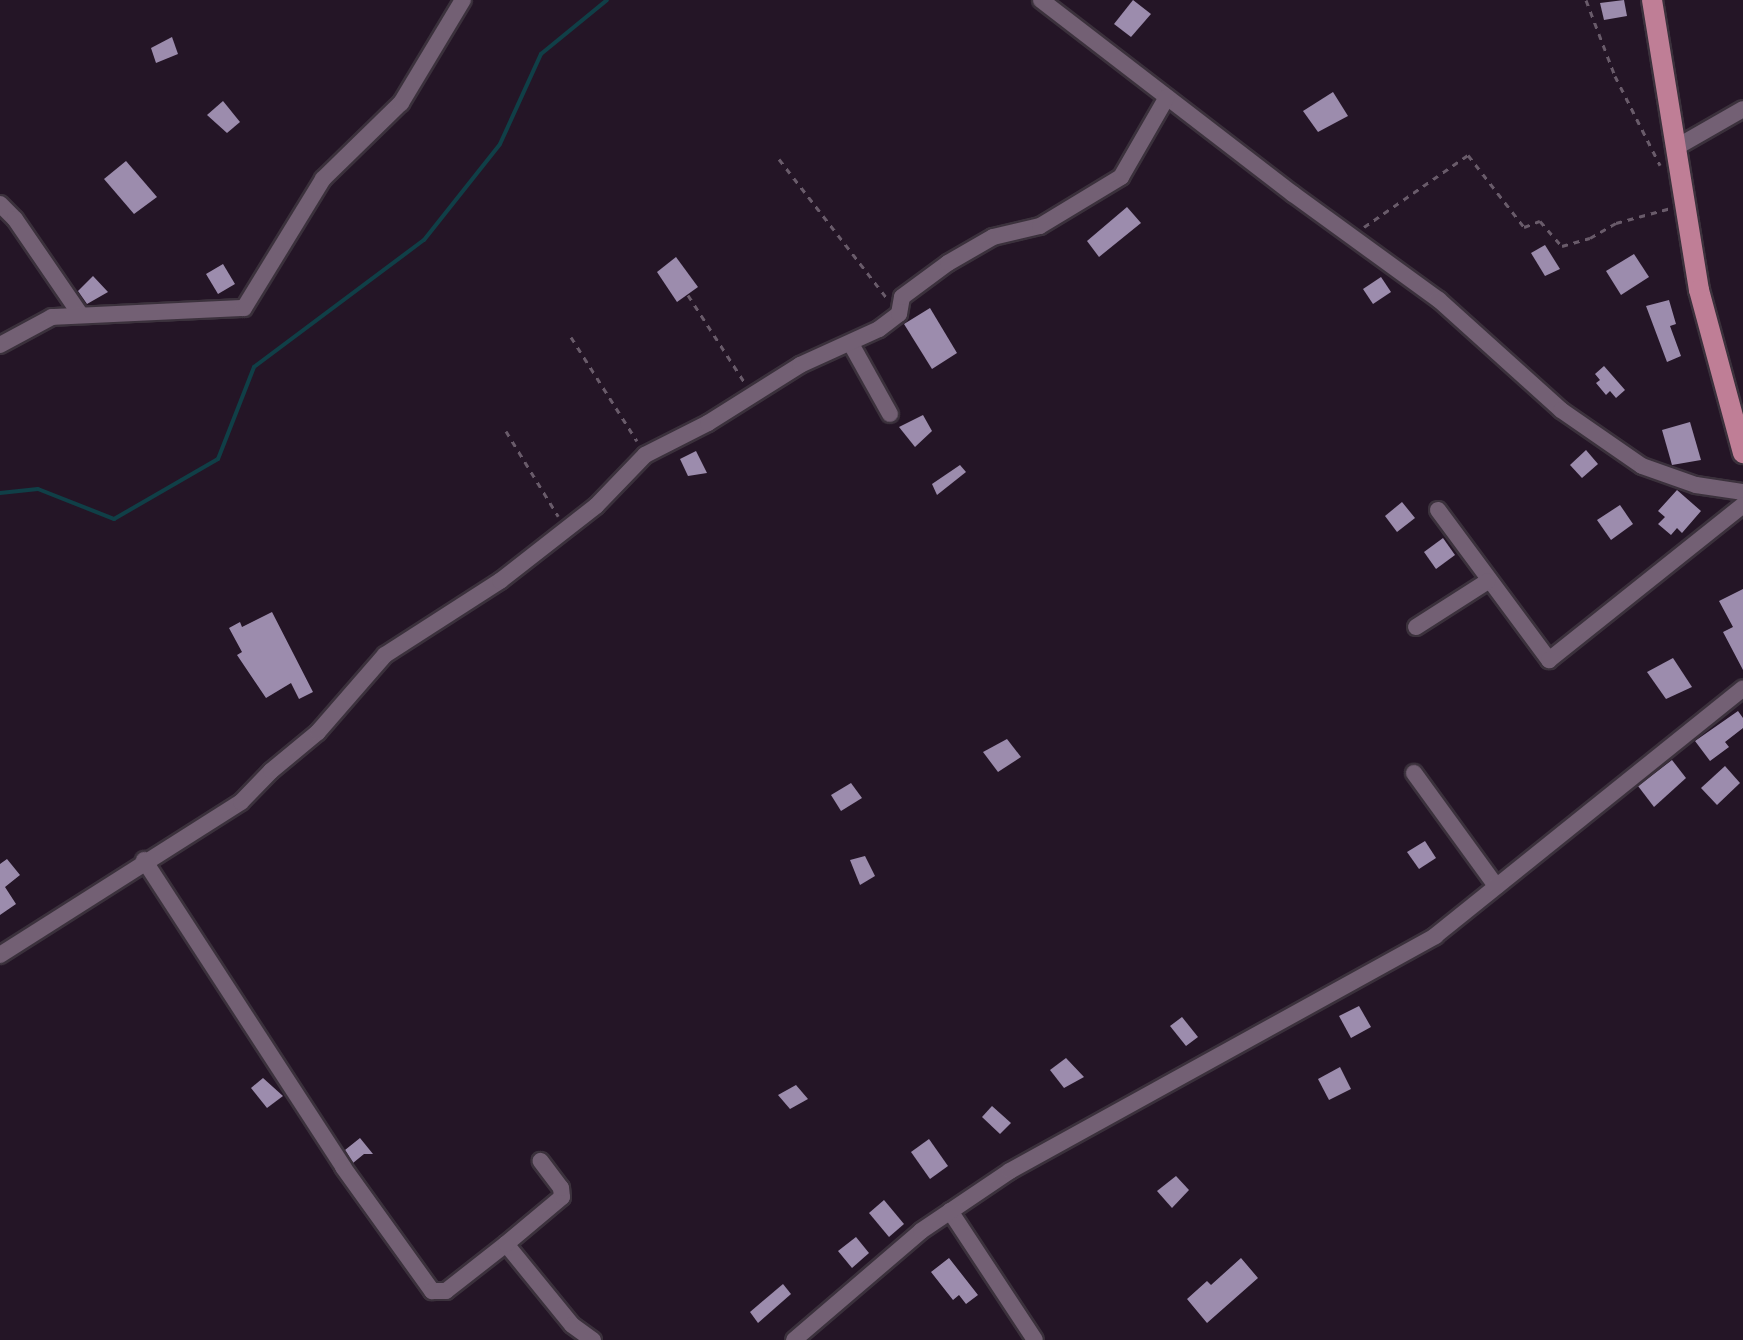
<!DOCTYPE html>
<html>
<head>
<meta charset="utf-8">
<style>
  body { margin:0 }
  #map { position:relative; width:1743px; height:1340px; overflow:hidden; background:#241526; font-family:"IBM Plex Sans",sans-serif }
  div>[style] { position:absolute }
  .stream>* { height:4px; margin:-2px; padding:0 2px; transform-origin:2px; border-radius:2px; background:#103f47 }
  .building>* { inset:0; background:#9c8cad }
  .path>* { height:3px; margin-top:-1.5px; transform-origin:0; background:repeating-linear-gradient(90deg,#695b6a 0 6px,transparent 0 12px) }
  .roads { filter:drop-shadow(2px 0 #3b313c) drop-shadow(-2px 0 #3b313c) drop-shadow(0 2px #3b313c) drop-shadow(0 -2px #3b313c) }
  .street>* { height:16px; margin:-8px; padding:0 8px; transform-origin:8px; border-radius:8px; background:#736074 }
  .primary>* { height:20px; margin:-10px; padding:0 10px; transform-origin:10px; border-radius:10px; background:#bf7e96 }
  span { translate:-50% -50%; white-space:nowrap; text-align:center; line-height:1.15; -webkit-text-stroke:8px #241526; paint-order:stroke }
</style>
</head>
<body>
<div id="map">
  <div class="stream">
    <div style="left:0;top:493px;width:38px;rotate:-6deg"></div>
    <div style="left:38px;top:489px;width:82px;rotate:21.5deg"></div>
    <div style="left:114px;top:519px;width:120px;rotate:-30deg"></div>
    <div style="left:218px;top:459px;width:99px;rotate:-68.6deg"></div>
    <div style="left:254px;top:367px;width:212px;rotate:-36.8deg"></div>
    <div style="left:424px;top:240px;width:122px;rotate:-51.6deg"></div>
    <div style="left:500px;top:144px;width:99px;rotate:-65.5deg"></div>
    <div style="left:541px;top:54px;width:85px;rotate:-39.3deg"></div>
  </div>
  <div class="building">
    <div style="clip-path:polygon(1133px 0,1151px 14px,1131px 37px,1114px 24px)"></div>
    <div style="clip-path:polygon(1624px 0,1627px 16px,1604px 20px,1600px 3px)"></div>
    <div style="clip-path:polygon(172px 37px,178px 54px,156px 63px,151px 48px)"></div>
    <div style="clip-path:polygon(1333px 92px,1348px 116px,1318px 132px,1303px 111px)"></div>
    <div style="clip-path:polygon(223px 101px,240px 122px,227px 133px,207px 115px)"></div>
    <div style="clip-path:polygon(126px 161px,157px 197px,134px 214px,104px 179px)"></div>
    <div style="clip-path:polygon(1127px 207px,1141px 223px,1099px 257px,1087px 241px)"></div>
    <div style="clip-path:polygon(1545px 245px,1560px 269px,1545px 276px,1531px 253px)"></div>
    <div style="clip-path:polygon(1634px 254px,1649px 277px,1621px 295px,1606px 271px)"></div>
    <div style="clip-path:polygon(676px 257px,698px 287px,677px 302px,657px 272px)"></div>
    <div style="clip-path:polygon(223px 264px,235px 284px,218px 294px,206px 274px)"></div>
    <div style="clip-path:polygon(93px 276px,108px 292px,87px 304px,78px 291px)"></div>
    <div style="clip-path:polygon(1381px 277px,1391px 292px,1373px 304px,1363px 289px)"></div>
    <div style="clip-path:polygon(1669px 300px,1676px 324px,1670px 326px,1681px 356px,1667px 362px,1646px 306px)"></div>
    <div style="clip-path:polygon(930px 308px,957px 353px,932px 369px,904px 324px)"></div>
    <div style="clip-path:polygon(1604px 366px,1625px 390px,1616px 398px,1610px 391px,1606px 395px,1596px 383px,1600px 380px,1595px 374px)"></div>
    <div style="clip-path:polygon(923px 415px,932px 431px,915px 447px,899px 427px)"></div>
    <div style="clip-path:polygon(1690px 422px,1701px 460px,1672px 465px,1662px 430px)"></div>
    <div style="clip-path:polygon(1586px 450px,1598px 464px,1582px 478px,1570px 465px)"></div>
    <div style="clip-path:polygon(696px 451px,707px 473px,688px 476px,680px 459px)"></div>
    <div style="clip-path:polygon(960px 465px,966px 472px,937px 495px,932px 484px)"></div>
    <div style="clip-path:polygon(1677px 490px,1701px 511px,1682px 533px,1677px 528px,1671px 535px,1658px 524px,1665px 517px,1658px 511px)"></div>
    <div style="clip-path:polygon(1402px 502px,1415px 518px,1397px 532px,1385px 516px)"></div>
    <div style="clip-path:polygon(1620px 505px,1633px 524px,1611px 540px,1597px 520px)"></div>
    <div style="clip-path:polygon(1443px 538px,1455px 555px,1436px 569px,1424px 552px)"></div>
    <div style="clip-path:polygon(1743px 589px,1743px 670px,1723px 632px,1733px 627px,1719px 601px)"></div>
    <div style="clip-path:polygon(272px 612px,313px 692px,299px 699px,291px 683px,266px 698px,237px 655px,242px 652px,229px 628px,240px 622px,242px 627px)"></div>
    <div style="clip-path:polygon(1673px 658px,1692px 687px,1666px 699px,1647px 672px)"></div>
    <div style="clip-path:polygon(1738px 711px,1743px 718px,1743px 728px,1725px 742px,1729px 747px,1710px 761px,1695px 741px)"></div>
    <div style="clip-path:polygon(1007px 739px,1021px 757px,998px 772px,983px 752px)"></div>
    <div style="clip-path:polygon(1672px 760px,1686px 778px,1654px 807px,1638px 786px)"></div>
    <div style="clip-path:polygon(1725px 766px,1740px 783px,1717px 805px,1701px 788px)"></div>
    <div style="clip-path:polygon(851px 783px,862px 798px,841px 811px,831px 795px)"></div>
    <div style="clip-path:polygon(1425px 841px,1436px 858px,1419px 869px,1407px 852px)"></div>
    <div style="clip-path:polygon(865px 856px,875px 876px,860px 885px,850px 860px)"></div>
    <div style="clip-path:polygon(7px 859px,20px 875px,5px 887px,16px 904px,0 915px,0 864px)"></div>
    <div style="clip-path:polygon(1359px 1006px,1371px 1027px,1351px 1038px,1339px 1016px)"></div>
    <div style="clip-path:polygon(1182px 1017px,1198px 1037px,1186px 1046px,1170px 1026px)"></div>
    <div style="clip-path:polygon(1066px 1058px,1084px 1077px,1064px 1088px,1050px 1070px)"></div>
    <div style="clip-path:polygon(1340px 1067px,1351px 1089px,1329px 1100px,1318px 1079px)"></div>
    <div style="clip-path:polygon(263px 1078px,283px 1096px,267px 1108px,251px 1088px)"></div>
    <div style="clip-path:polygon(796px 1085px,808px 1099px,790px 1109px,778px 1095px)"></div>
    <div style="clip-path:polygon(992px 1106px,1011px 1123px,1000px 1134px,982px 1117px)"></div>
    <div style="clip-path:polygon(360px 1138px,373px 1154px,364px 1154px,353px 1163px,345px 1150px)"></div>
    <div style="clip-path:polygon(929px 1139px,948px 1166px,930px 1179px,911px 1152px)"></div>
    <div style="clip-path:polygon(1176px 1176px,1189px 1190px,1172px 1208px,1157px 1191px)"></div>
    <div style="clip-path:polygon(884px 1200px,904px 1224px,889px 1237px,869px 1213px)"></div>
    <div style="clip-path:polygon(856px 1237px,869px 1253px,852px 1268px,838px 1251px)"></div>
    <div style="clip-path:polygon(949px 1258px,978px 1295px,966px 1304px,959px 1295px,953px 1300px,931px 1272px)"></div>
    <div style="clip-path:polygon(1241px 1258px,1258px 1278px,1207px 1323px,1187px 1299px,1207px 1281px,1211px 1285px)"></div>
    <div style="clip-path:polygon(783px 1284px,791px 1294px,758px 1323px,750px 1312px)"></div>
  </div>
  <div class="path">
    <div style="left:1586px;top:0;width:81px;rotate:69.1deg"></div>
    <div style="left:1615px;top:76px;width:100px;rotate:63.2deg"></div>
    <div style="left:779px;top:159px;width:176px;rotate:52.2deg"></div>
    <div style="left:1364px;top:227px;width:126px;rotate:-34.7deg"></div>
    <div style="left:1468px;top:155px;width:91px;rotate:52.1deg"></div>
    <div style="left:1524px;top:227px;width:17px;rotate:-21deg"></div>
    <div style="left:1540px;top:221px;width:33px;rotate:49deg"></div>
    <div style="left:1562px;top:246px;width:29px;rotate:-16deg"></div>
    <div style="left:1590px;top:238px;width:30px;rotate:-30deg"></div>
    <div style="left:1616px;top:223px;width:57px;rotate:-15.3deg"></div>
    <div style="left:688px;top:295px;width:105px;rotate:57.1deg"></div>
    <div style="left:571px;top:337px;width:123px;rotate:57.6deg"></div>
    <div style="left:506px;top:431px;width:100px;rotate:58.5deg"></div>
  </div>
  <div class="roads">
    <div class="street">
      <div style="left:1041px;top:0;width:318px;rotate:37.6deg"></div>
      <div style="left:1293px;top:194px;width:180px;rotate:36deg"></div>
      <div style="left:1439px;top:300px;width:164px;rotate:42deg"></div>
      <div style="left:1561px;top:410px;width:98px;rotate:34.7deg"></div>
      <div style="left:1642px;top:466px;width:57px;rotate:19.4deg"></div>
      <div style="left:1696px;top:485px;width:48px;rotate:8.5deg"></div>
      <div style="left:1675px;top:148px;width:78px;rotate:-29.8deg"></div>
      <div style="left:0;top:204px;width:21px;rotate:45deg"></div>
      <div style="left:15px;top:219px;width:115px;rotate:55.6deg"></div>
      <div style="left:851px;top:344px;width:80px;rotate:60.9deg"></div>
      <div style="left:0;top:345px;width:59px;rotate:-28.3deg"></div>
      <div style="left:52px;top:317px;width:192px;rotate:-2.7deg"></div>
      <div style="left:244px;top:308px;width:151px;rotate:-58.5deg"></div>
      <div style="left:323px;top:179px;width:109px;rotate:-44.3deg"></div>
      <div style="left:401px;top:103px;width:120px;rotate:-59deg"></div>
      <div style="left:1438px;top:510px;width:187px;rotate:53.5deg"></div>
      <div style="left:1549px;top:660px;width:248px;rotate:-38.6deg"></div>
      <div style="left:1416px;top:627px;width:85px;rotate:-32.6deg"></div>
      <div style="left:1414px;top:773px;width:140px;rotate:54deg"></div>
      <div style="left:144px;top:860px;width:366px;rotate:57deg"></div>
      <div style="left:343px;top:1167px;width:153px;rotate:54.3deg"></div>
      <div style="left:432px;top:1291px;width:14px"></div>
      <div style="left:446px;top:1291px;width:76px;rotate:-38.1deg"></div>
      <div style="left:506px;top:1244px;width:104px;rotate:50.8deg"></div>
      <div style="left:572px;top:1325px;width:26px;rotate:36deg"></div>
      <div style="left:0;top:955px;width:285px;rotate:-32.4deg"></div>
      <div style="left:241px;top:802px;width:43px;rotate:-45.9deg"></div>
      <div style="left:271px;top:771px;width:61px;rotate:-39.7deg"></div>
      <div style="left:318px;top:732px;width:102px;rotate:-49deg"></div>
      <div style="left:385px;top:655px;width:137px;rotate:-32.8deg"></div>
      <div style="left:500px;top:581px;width:122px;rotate:-38deg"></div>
      <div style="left:596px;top:506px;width:71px;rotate:-46.1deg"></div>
      <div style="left:645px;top:455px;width:71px;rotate:-26.9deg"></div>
      <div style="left:708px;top:423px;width:109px;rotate:-32.2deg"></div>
      <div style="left:800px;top:365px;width:87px;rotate:-24.5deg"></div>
      <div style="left:879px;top:329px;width:25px;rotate:-37deg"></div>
      <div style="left:899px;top:314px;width:17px;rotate:-80deg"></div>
      <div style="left:902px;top:297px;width:57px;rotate:-36.5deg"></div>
      <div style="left:948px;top:263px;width:52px;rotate:-30deg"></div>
      <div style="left:993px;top:237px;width:48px;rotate:-13.2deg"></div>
      <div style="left:1040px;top:226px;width:95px;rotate:-31.2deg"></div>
      <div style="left:1121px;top:177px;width:92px;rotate:-60.1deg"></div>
      <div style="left:950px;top:1211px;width:154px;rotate:56.6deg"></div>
      <div style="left:506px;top:1244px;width:73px;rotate:-40deg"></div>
      <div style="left:562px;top:1197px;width:9px;rotate:-96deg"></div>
      <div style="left:561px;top:1188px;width:34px;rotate:-127deg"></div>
      <div style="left:794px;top:1340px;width:167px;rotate:-40.6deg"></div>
      <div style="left:921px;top:1231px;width:107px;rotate:-34deg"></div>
      <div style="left:1010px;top:1171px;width:486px;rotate:-28.9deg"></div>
      <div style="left:1435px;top:936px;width:395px;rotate:-38.8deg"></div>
    </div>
    <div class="primary">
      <div style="left:1652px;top:0;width:294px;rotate:80.8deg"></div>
      <div style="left:1699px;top:290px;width:169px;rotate:74.9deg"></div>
    </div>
  </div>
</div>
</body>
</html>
